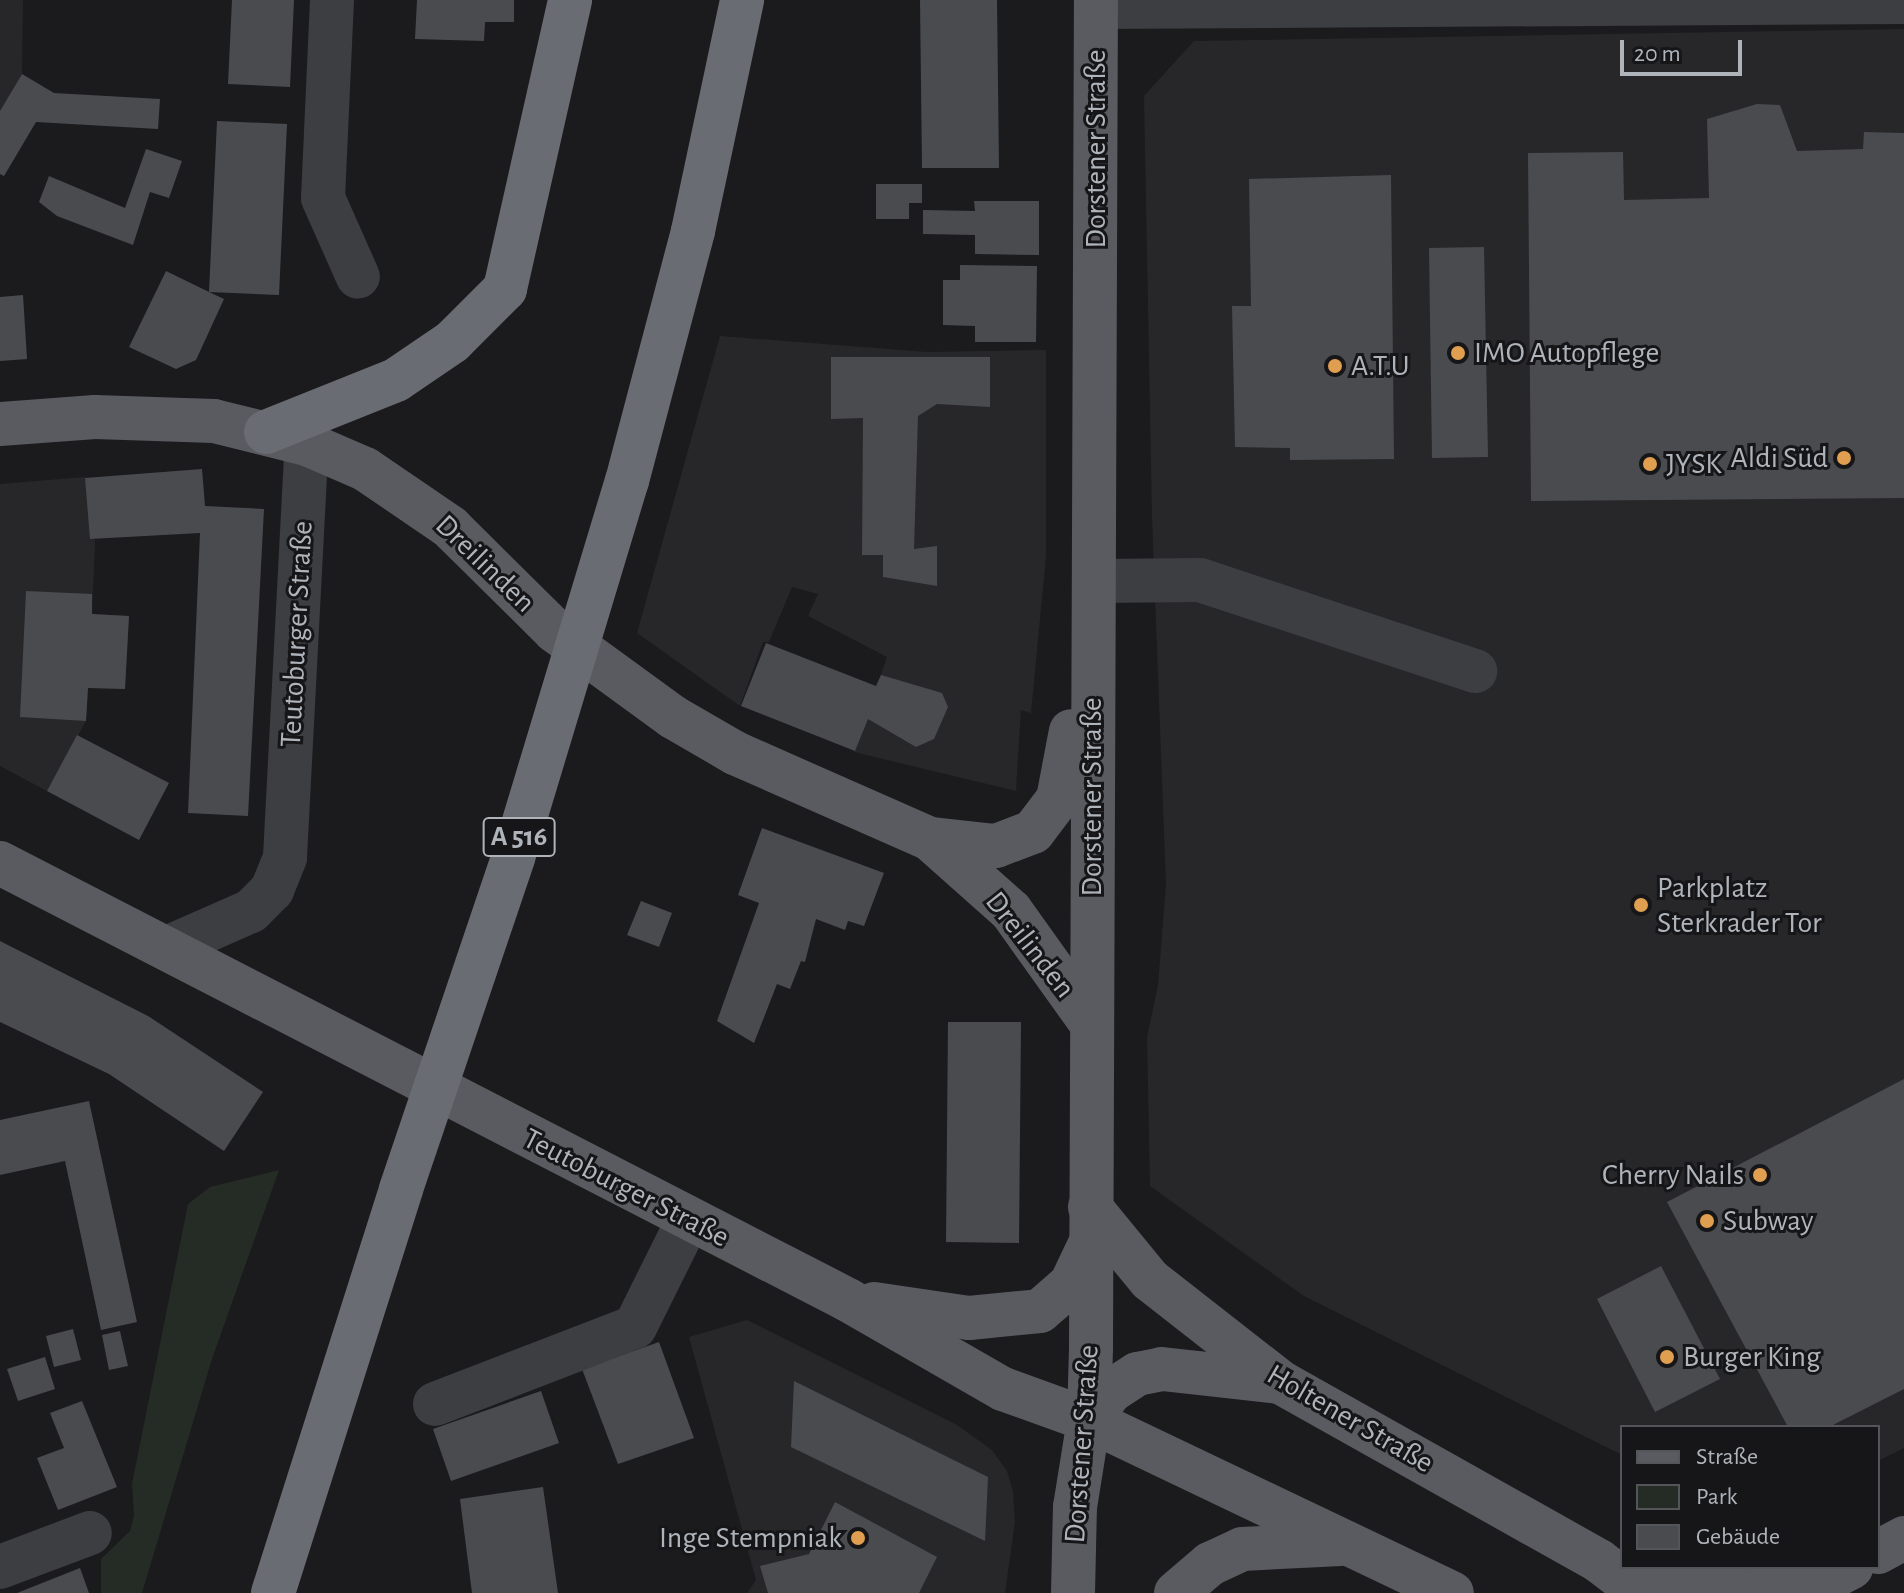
<!DOCTYPE html>
<html>
<head>
<meta charset="utf-8">
<style>
  body { margin:0 }
  #map { position:relative; width:1904px; height:1593px; overflow:hidden; background:#1b1b1d; font-family:"Alegreya Sans",sans-serif }
  div>[style] { position:absolute }
  .built>* { inset:0; background:#27272a }
  .green>* { inset:0; background:#252c25 }
  .building>* { inset:0; background:#4a4b4f }
  .minor>* { height:44px; margin:-22px; padding:0 22px; transform-origin:22px; border-radius:22px; background:#3c3e41 }
  .major>* { height:44px; margin:-22px; padding:0 22px; transform-origin:22px; border-radius:22px; background:#595b60 }
  .highway>* { height:44px; margin:-22px; padding:0 22px; transform-origin:22px; border-radius:22px; background:#696c72 }
  .highway-bridge>* { height:44px; margin:-22px; padding:0 22px; transform-origin:22px; border-radius:22px; background:#696c72 }
  .dots>* { width:22px; height:22px; translate:-50% -50%; box-sizing:border-box; border:4px solid #161618; border-radius:50% }
  span { translate:-50% -50%; white-space:nowrap; text-align:center; line-height:1.15; -webkit-text-stroke:6px #161618; paint-order:stroke }
  .shield-label span { padding:2px 6px; background:#161618; border:2px solid; border-radius:6px; -webkit-text-stroke-width:0 }
  .shield-label { font-size:28px; color:#afb4bb; font-weight:700 }
  .street-label { font-size:30px; color:#afb4bb }
  .poi-label { font-size:30px; color:#afb4bb }
  .left { translate:0 -50%; text-align:left }
  .right { translate:-100% -50%; text-align:right }
  .legend { position:absolute; left:1620px; top:1425px; width:260px; height:144px; box-sizing:border-box; background:#161618; border:2px solid #535559; margin:0; padding:10px 14px; list-style:none; font-size:24px; color:#afb4bb }
  .legend li { display:flex; align-items:center; gap:16px; height:40px }
  .legend b { width:40px; border:2px solid #535559 }
  .scale { position:absolute; left:1620px; top:40px; width:122px; height:36px; box-sizing:border-box; border:4px solid #afb4bb; border-top:0; padding-left:10px; font-size:24px; line-height:28px; white-space:nowrap; color:#afb4bb; -webkit-text-stroke:6px #161618; paint-order:stroke }
</style>
</head>
<body>
<div id="map">
  <div class="built">
    <div style="clip-path:polygon(0 0,23px 0,22px 74px,0 111px)"></div>
    <div style="clip-path:polygon(1904px 29px,1904px 1448px,1878px 1461px,1878px 1427px,1622px 1427px,1622px 1455px,1304px 1296px,1150px 1186px,1147px 1037px,1158px 985px,1166px 885px,1152px 517px,1144px 96px,1194px 41px)"></div>
    <div style="clip-path:polygon(720px 336px,927px 352px,1046px 350px,1046px 556px,1031px 713px,1021px 710px,1016px 791px,854px 752px,887px 657px,808px 616px,818px 594px,792px 587px,769px 642px,763px 642px,740px 706px,637px 633px)"></div>
    <div style="clip-path:polygon(85px 477px,95px 543px,92px 614px,129px 616px,125px 689px,88px 688px,86px 721px,47px 791px,0 766px,0 484px)"></div>
    <div style="clip-path:polygon(747px 1320px,957px 1425px,992px 1450px,1007px 1471px,1013px 1492px,1015px 1522px,1005px 1593px,747px 1593px,756px 1580px,689px 1337px)"></div>
  </div>
  <div class="green">
    <div style="clip-path:polygon(279px 1170px,211px 1362px,142px 1593px,101px 1593px,101px 1559px,130px 1531px,134px 1516px,132px 1484px,188px 1204px,210px 1187px)"></div>
  </div>
  <div class="building">
    <div style="clip-path:polygon(232px 0,294px 0,290px 87px,228px 84px)"></div>
    <div style="clip-path:polygon(417px 0,514px 0,514px 22px,485px 22px,484px 41px,415px 39px)"></div>
    <div style="clip-path:polygon(920px 0,997px 0,999px 168px,922px 168px)"></div>
    <div style="clip-path:polygon(22px 74px,54px 93px,160px 99px,158px 129px,36px 122px,4px 176px,0 174px,0 111px)"></div>
    <div style="clip-path:polygon(1757px 104px,1780px 105px,1797px 151px,1863px 149px,1864px 132px,1904px 133px,1904px 498px,1531px 501px,1528px 153px,1623px 152px,1624px 200px,1709px 198px,1707px 119px)"></div>
    <div style="clip-path:polygon(217px 121px,287px 124px,279px 295px,209px 292px,224px 299px,196px 360px,176px 369px,129px 347px,166px 271px,209px 292px)"></div>
    <div style="clip-path:polygon(146px 149px,182px 161px,169px 198px,150px 192px,133px 245px,57px 216px,39px 202px,49px 176px,125px 208px)"></div>
    <div style="clip-path:polygon(1391px 175px,1394px 459px,1290px 460px,1290px 448px,1235px 447px,1232px 306px,1251px 306px,1249px 179px)"></div>
    <div style="clip-path:polygon(876px 184px,922px 184px,922px 203px,909px 203px,909px 219px,876px 219px)"></div>
    <div style="clip-path:polygon(974px 201px,1039px 201px,1039px 255px,975px 254px,975px 235px,923px 234px,923px 210px,975px 211px)"></div>
    <div style="clip-path:polygon(1484px 247px,1488px 457px,1432px 458px,1429px 248px)"></div>
    <div style="clip-path:polygon(960px 265px,1037px 266px,1036px 342px,975px 342px,975px 326px,943px 325px,943px 280px,960px 280px)"></div>
    <div style="clip-path:polygon(23px 295px,27px 359px,0 361px,0 297px)"></div>
    <div style="clip-path:polygon(831px 357px,990px 357px,990px 407px,937px 404px,918px 416px,914px 549px,937px 546px,937px 586px,883px 577px,883px 555px,862px 555px,863px 418px,831px 419px)"></div>
    <div style="clip-path:polygon(202px 469px,205px 506px,264px 509px,248px 816px,188px 813px,200px 533px,90px 539px,85px 478px)"></div>
    <div style="clip-path:polygon(26px 591px,92px 594px,92px 614px,129px 616px,125px 689px,88px 688px,86px 721px,20px 717px)"></div>
    <div style="clip-path:polygon(766px 643px,876px 686px,881px 675px,942px 693px,948px 707px,934px 739px,916px 747px,868px 719px,855px 751px,741px 706px)"></div>
    <div style="clip-path:polygon(77px 735px,169px 783px,139px 840px,47px 791px)"></div>
    <div style="clip-path:polygon(762px 828px,884px 873px,864px 926px,848px 921px,845px 930px,816px 919px,805px 962px,801px 961px,790px 989px,777px 984px,754px 1043px,717px 1021px,759px 903px,738px 895px)"></div>
    <div style="clip-path:polygon(641px 901px,672px 913px,659px 947px,627px 935px)"></div>
    <div style="clip-path:polygon(0 941px,148px 1016px,263px 1092px,224px 1151px,109px 1074px,0 1022px)"></div>
    <div style="clip-path:polygon(948px 1022px,1021px 1022px,1019px 1243px,946px 1242px)"></div>
    <div style="clip-path:polygon(1904px 1079px,1904px 1389px,1829px 1427px,1788px 1427px,1667px 1202px)"></div>
    <div style="clip-path:polygon(89px 1101px,137px 1322px,101px 1330px,65px 1161px,0 1175px,0 1120px)"></div>
    <div style="clip-path:polygon(1661px 1266px,1720px 1379px,1655px 1412px,1597px 1299px)"></div>
    <div style="clip-path:polygon(73px 1329px,81px 1360px,54px 1367px,46px 1336px)"></div>
    <div style="clip-path:polygon(120px 1331px,128px 1366px,109px 1370px,102px 1335px)"></div>
    <div style="clip-path:polygon(659px 1342px,694px 1438px,618px 1464px,582px 1369px)"></div>
    <div style="clip-path:polygon(45px 1357px,55px 1389px,18px 1401px,7px 1369px)"></div>
    <div style="clip-path:polygon(794px 1381px,988px 1477px,985px 1541px,791px 1447px)"></div>
    <div style="clip-path:polygon(541px 1391px,559px 1443px,451px 1481px,433px 1429px)"></div>
    <div style="clip-path:polygon(82px 1401px,117px 1487px,58px 1510px,37px 1458px,64px 1448px,50px 1413px)"></div>
    <div style="clip-path:polygon(543px 1487px,558px 1593px,472px 1593px,460px 1499px)"></div>
    <div style="clip-path:polygon(835px 1502px,937px 1557px,919px 1593px,768px 1593px,760px 1566px,809px 1554px)"></div>
    <div style="clip-path:polygon(80px 1568px,89px 1593px,17px 1593px)"></div>
  </div>
  <div class="minor">
    <div style="left:332px;top:0;width:198px;rotate:92.6deg"></div>
    <div style="left:323px;top:198px;width:86px;rotate:66.1deg"></div>
    <div style="left:1096px;top:7px;width:808px;rotate:-0.35deg"></div>
    <div style="left:1095px;top:581px;width:105px;rotate:-0.5deg"></div>
    <div style="left:1200px;top:580px;width:290px;rotate:18.3deg"></div>
    <div style="left:167px;top:948px;width:92px;rotate:-23.8deg"></div>
    <div style="left:251px;top:911px;width:30px;rotate:-45deg"></div>
    <div style="left:272px;top:890px;width:35px;rotate:-68deg"></div>
    <div style="left:285px;top:857px;width:414px;rotate:-87deg"></div>
    <div style="left:435px;top:1404px;width:214px;rotate:-21.1deg"></div>
    <div style="left:635px;top:1327px;width:119px;rotate:-63.6deg"></div>
    <div style="left:0;top:1567px;width:96px;rotate:-20.7deg"></div>
  </div>
  <div class="major">
    <div style="left:0;top:424px;width:95px;rotate:-4.2deg"></div>
    <div style="left:95px;top:417px;width:119px;rotate:1.9deg"></div>
    <div style="left:214px;top:421px;width:96px;rotate:13.9deg"></div>
    <div style="left:307px;top:444px;width:63px;rotate:23.3deg"></div>
    <div style="left:365px;top:469px;width:103px;rotate:34.3deg"></div>
    <div style="left:450px;top:527px;width:148px;rotate:44.7deg"></div>
    <div style="left:555px;top:631px;width:146px;rotate:36.1deg"></div>
    <div style="left:673px;top:717px;width:72px;rotate:30.1deg"></div>
    <div style="left:735px;top:753px;width:213px;rotate:23.8deg"></div>
    <div style="left:930px;top:839px;width:108px;rotate:41.6deg"></div>
    <div style="left:1011px;top:911px;width:138px;rotate:54.5deg"></div>
    <div style="left:930px;top:839px;width:66px;rotate:6.1deg"></div>
    <div style="left:996px;top:846px;width:40px;rotate:-21deg"></div>
    <div style="left:1033px;top:832px;width:41px;rotate:-52.9deg"></div>
    <div style="left:1058px;top:799px;width:69px;rotate:-79.2deg"></div>
    <div style="left:0;top:863px;width:954px;rotate:27.26deg"></div>
    <div style="left:848px;top:1300px;width:179px;rotate:29.9deg"></div>
    <div style="left:1003px;top:1389px;width:91px;rotate:19.8deg"></div>
    <div style="left:1089px;top:1420px;width:402px;rotate:25.5deg"></div>
    <div style="left:1090px;top:1207px;width:94px;rotate:50.6deg"></div>
    <div style="left:1150px;top:1280px;width:167px;rotate:38deg"></div>
    <div style="left:1282px;top:1383px;width:364px;rotate:29.3deg"></div>
    <div style="left:1599px;top:1561px;width:53px;rotate:37.3deg"></div>
    <div style="left:874px;top:1304px;width:96px;rotate:8.4deg"></div>
    <div style="left:969px;top:1318px;width:71px;rotate:-5.6deg"></div>
    <div style="left:1040px;top:1311px;width:41px;rotate:-41.1deg"></div>
    <div style="left:1071px;top:1284px;width:42px;rotate:-64.7deg"></div>
    <div style="left:1089px;top:1420px;width:36px;rotate:-53deg"></div>
    <div style="left:1111px;top:1391px;width:31px;rotate:-33deg"></div>
    <div style="left:1137px;top:1374px;width:25px;rotate:-11deg"></div>
    <div style="left:1162px;top:1369px;width:119px;rotate:6.3deg"></div>
    <div style="left:1878px;top:1552px;width:30px;rotate:-28deg"></div>
    <div style="left:1636px;top:1567px;width:124px;rotate:11.1deg"></div>
    <div style="left:1758px;top:1591px;width:58px;rotate:-4.9deg"></div>
    <div style="left:1816px;top:1586px;width:40px;rotate:-28deg"></div>
    <div style="left:1073px;top:1593px;width:86px;rotate:-88.7deg"></div>
    <div style="left:1075px;top:1507px;width:88px;rotate:-80.9deg"></div>
    <div style="left:1089px;top:1420px;width:72px;rotate:-88.4deg"></div>
    <div style="left:1091px;top:1348px;width:1348px;rotate:-89.79deg"></div>
    <div style="left:1176px;top:1593px;width:45px;rotate:-40.5deg"></div>
    <div style="left:1210px;top:1564px;width:35px;rotate:-25deg"></div>
    <div style="left:1242px;top:1549px;width:99px;rotate:-2.9deg"></div>
  </div>
  <div class="highway">
    <div style="left:266px;top:432px;width:140px;rotate:-21.8deg"></div>
    <div style="left:396px;top:380px;width:68px;rotate:-34.2deg"></div>
    <div style="left:452px;top:342px;width:75px;rotate:-45deg"></div>
    <div style="left:505px;top:289px;width:296px;rotate:-77.3deg"></div>
    <div style="left:627px;top:481px;width:259px;rotate:-75.2deg"></div>
    <div style="left:693px;top:231px;width:236px;rotate:-78deg"></div>
    <div style="left:273px;top:1593px;width:424px;rotate:-72.4deg"></div>
  </div>
  <div class="highway-bridge">
    <div style="left:401px;top:1189px;width:349px;rotate:-71.3deg"></div>
    <div style="left:513px;top:858px;width:394px;rotate:-73.2deg"></div>
  </div>
  <div class="dots">
    <div style="left:1458px;top:353px;background:#e09f50"></div>
    <div style="left:1335px;top:366px;background:#e09f50"></div>
    <div style="left:1844px;top:458px;background:#e09f50"></div>
    <div style="left:1650px;top:464px;background:#e09f50"></div>
    <div style="left:1641px;top:905px;background:#e09f50"></div>
    <div style="left:1760px;top:1175px;background:#e09f50"></div>
    <div style="left:1707px;top:1221px;background:#e09f50"></div>
    <div style="left:1667px;top:1357px;background:#e09f50"></div>
    <div style="left:858px;top:1538px;background:#e09f50"></div>
  </div>
  <div class="shield-label">
    <span style="left:519px;top:837px">A 516</span>
  </div>
  <div class="street-label">
    <span style="left:1096px;top:149px;rotate:-90deg">Dorstener Straße</span>
    <span style="left:485px;top:564px;rotate:44deg">Dreilinden</span>
    <span style="left:297px;top:634px;rotate:-87deg">Teutoburger Straße</span>
    <span style="left:1092px;top:797px;rotate:-90deg">Dorstener Straße</span>
    <span style="left:1030px;top:945px;rotate:52deg">Dreilinden</span>
    <span style="left:626px;top:1188px;rotate:27deg">Teutoburger Straße</span>
    <span style="left:1350px;top:1419px;rotate:30deg">Holtener Straße</span>
    <span style="left:1082px;top:1444px;rotate:-86deg">Dorstener Straße</span>
  </div>
  <div class="poi-label">
    <span class="left" style="left:1474px;top:353px">IMO Autopflege</span>
    <span class="left" style="left:1351px;top:366px">A.T.U</span>
    <span class="right" style="left:1828px;top:458px">Aldi Süd</span>
    <span class="left" style="left:1666px;top:464px">JYSK</span>
    <span class="left" style="left:1657px;top:905px">Parkplatz<br>Sterkrader Tor</span>
    <span class="right" style="left:1744px;top:1175px">Cherry Nails</span>
    <span class="left" style="left:1723px;top:1221px">Subway</span>
    <span class="left" style="left:1683px;top:1357px">Burger King</span>
    <span class="right" style="left:842px;top:1538px">Inge Stempniak</span>
  </div>
  <ul class="legend">
  <li><b style="height:10px;background:#595b60"></b>Straße</li>
  <li><b style="height:22px;background:#252c25"></b>Park</li>
  <li><b style="height:22px;background:#4a4b4f"></b>Gebäude</li>
  </ul>
  <div class="scale">20 m</div>
</div>
</body>
</html>
